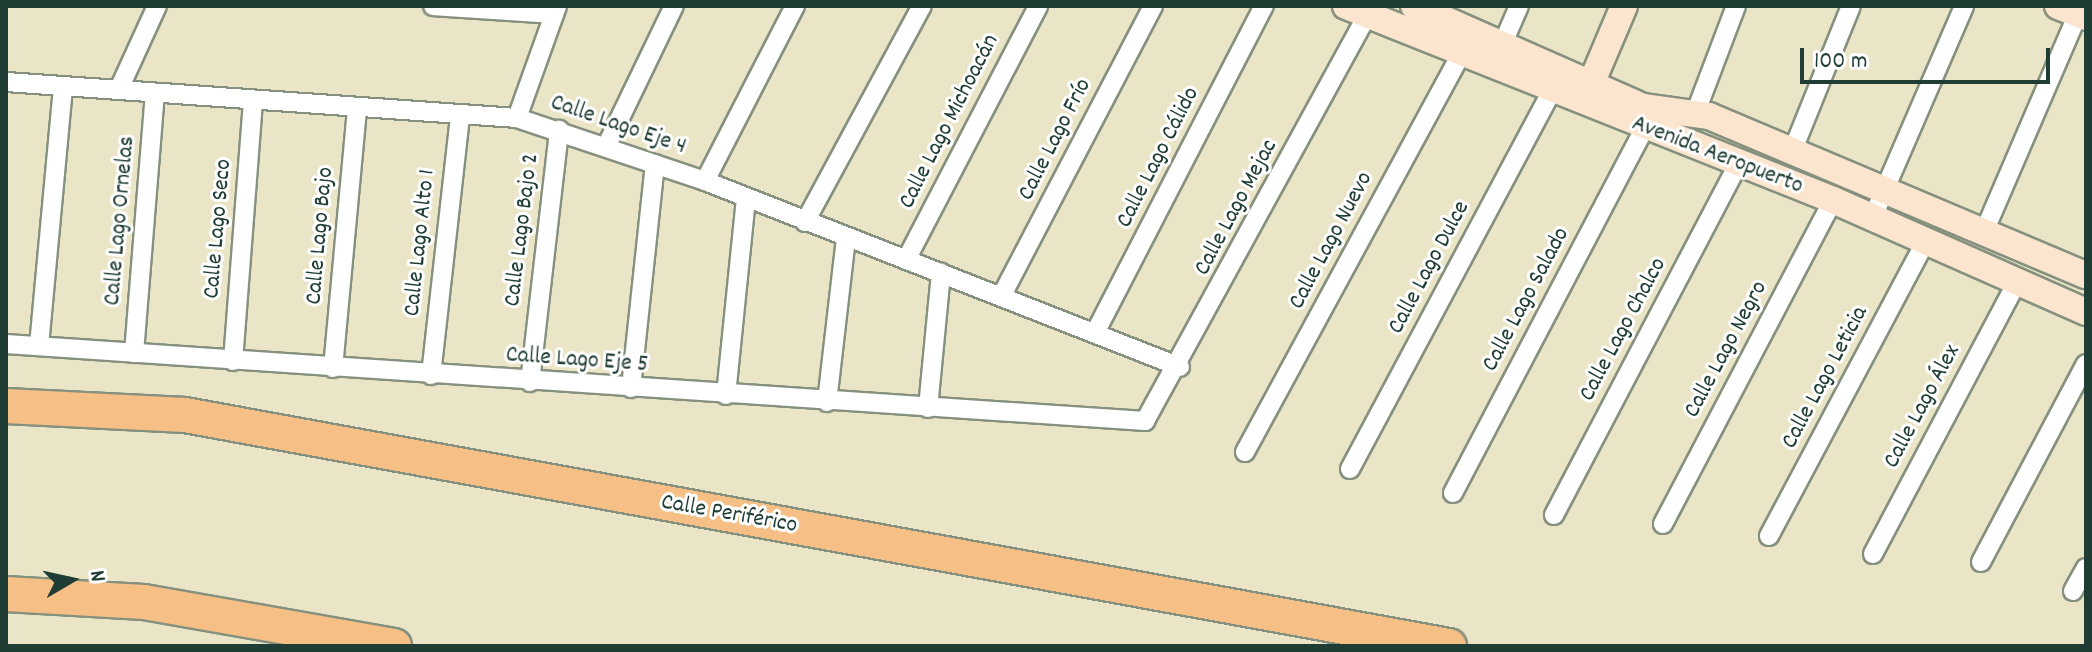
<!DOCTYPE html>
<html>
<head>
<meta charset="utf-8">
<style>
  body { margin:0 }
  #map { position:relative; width:2092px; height:652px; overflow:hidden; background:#ebe5c7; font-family:Dekko,sans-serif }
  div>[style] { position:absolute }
  .roads { filter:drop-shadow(2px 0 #85917e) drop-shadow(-2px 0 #85917e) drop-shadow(0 2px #85917e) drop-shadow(0 -2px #85917e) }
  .street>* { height:18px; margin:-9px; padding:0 9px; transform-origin:9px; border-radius:9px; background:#fff }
  .secondary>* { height:26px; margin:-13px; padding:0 13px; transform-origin:13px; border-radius:13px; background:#fbe5cf }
  .highway>* { height:34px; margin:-17px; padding:0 17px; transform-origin:17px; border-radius:17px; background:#f5bf86 }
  span { translate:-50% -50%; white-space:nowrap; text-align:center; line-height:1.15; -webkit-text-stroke:6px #fff; paint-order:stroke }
  .street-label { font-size:24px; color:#1f3d34 }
  .frame { position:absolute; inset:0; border:8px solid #1f3d34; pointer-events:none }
  .north { position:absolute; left:32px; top:540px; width:80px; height:80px; -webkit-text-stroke:6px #fff; paint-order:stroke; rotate:81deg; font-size:22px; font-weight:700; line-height:32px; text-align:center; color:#1f3d34 }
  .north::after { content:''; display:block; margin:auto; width:28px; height:36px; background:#1f3d34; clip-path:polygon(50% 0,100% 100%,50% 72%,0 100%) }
  .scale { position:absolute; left:1800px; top:48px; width:250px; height:36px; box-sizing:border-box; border:4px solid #1f3d34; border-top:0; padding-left:10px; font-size:24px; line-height:28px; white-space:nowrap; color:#1f3d34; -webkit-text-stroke:6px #fff; paint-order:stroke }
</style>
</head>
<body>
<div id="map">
  <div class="roads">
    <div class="street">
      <div style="left:433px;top:6px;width:121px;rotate:3.8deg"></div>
      <div style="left:1503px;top:43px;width:40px;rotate:-66.6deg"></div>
      <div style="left:6px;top:82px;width:512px;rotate:4.03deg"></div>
      <div style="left:517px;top:118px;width:198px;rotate:18.5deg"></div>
      <div style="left:705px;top:181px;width:510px;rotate:21.38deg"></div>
      <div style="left:119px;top:89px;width:91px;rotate:-65.4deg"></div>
      <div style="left:1695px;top:114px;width:116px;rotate:-69.2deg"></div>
      <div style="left:517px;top:118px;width:119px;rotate:-70.3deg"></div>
      <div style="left:606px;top:147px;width:157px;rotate:-64.3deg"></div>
      <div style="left:1792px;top:152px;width:157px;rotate:-68deg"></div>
      <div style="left:705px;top:181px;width:197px;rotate:-62.8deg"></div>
      <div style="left:1872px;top:219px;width:232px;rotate:-66.6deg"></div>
      <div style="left:805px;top:222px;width:246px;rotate:-61.6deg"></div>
      <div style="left:1984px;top:232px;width:237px;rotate:-66.7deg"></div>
      <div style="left:906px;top:260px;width:286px;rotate:-62.5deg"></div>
      <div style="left:1002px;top:295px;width:326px;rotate:-62.4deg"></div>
      <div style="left:1096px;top:331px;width:366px;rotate:-62.7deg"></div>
      <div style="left:6px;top:344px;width:1142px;rotate:3.87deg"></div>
      <div style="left:1145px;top:421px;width:463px;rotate:-61.3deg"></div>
      <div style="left:39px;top:346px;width:261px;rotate:-84.7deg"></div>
      <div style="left:134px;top:353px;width:261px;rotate:-85.4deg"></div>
      <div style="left:233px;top:361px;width:260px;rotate:-85.6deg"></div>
      <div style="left:333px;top:368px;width:260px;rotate:-84.7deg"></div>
      <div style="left:431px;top:375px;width:262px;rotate:-83.6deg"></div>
      <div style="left:530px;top:382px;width:254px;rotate:-83.4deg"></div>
      <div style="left:631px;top:388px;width:225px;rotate:-83.9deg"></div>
      <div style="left:726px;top:395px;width:198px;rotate:-84.2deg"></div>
      <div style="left:827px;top:402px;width:166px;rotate:-83.4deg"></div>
      <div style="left:928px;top:408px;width:136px;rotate:-84.5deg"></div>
      <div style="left:1245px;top:452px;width:453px;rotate:-61.5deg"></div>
      <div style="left:1350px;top:469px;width:429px;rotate:-61.9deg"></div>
      <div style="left:1453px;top:493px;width:411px;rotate:-62.3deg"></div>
      <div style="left:1554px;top:515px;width:394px;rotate:-62.3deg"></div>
      <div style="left:1663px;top:524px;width:366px;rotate:-62.3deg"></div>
      <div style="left:1769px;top:536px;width:332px;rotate:-62deg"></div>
      <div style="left:1873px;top:554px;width:306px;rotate:-62.1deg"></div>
      <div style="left:1981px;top:562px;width:224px;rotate:-62.1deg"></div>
      <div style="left:2073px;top:591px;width:26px;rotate:-61deg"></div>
    </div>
    <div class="secondary">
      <div style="left:1346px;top:6px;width:524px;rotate:21.72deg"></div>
      <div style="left:1833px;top:200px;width:277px;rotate:23.9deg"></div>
      <div style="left:1414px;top:6px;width:250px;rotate:23.8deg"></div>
      <div style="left:1643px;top:107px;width:67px;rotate:7.8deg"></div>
      <div style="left:1709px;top:116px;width:409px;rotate:22.9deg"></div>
      <div style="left:2058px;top:6px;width:30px;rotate:21deg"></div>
      <div style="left:1585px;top:98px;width:100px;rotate:-67deg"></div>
    </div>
    <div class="highway">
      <div style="left:6px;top:406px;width:179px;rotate:2.9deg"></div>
      <div style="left:185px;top:415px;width:1285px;rotate:10.36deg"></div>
      <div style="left:6px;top:594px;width:138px;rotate:3.3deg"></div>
      <div style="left:144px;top:602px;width:254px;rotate:10deg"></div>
    </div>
  </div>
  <div class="street-label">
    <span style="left:950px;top:122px;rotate:-63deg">Calle Lago Michoacán</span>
    <span style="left:618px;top:126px;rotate:19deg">Calle Lago Eje 4</span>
    <span style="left:1056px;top:140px;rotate:-63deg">Calle Lago Frío</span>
    <span style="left:1717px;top:156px;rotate:21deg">Avenida Aeropuerto</span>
    <span style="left:1159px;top:158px;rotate:-63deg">Calle Lago Cálido</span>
    <span style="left:1237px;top:208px;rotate:-62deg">Calle Lago Mejac</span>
    <span style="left:121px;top:221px;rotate:-85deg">Calle Lago Ornelas</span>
    <span style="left:219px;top:229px;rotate:-85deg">Calle Lago Seco</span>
    <span style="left:523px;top:230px;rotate:-83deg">Calle Lago Bajo 2</span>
    <span style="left:321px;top:236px;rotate:-85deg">Calle Lago Bajo</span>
    <span style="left:1332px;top:241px;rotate:-62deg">Calle Lago Nuevo</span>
    <span style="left:421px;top:243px;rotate:-84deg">Calle Lago Alto 1</span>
    <span style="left:1430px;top:268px;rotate:-62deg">Calle Lago Dulce</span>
    <span style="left:1527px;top:300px;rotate:-62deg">Calle Lago Salado</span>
    <span style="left:1624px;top:330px;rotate:-62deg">Calle Lago Chalco</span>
    <span style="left:1727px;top:350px;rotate:-62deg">Calle Lago Negro</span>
    <span style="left:577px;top:361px;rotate:4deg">Calle Lago Eje 5</span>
    <span style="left:1826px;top:378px;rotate:-62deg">Calle Lago Leticia</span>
    <span style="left:1923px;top:407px;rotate:-62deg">Calle Lago Álex</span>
    <span style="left:729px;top:515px;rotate:10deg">Calle Periférico</span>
  </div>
  <div class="frame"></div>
  <div class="north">N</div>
  <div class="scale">100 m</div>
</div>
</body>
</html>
